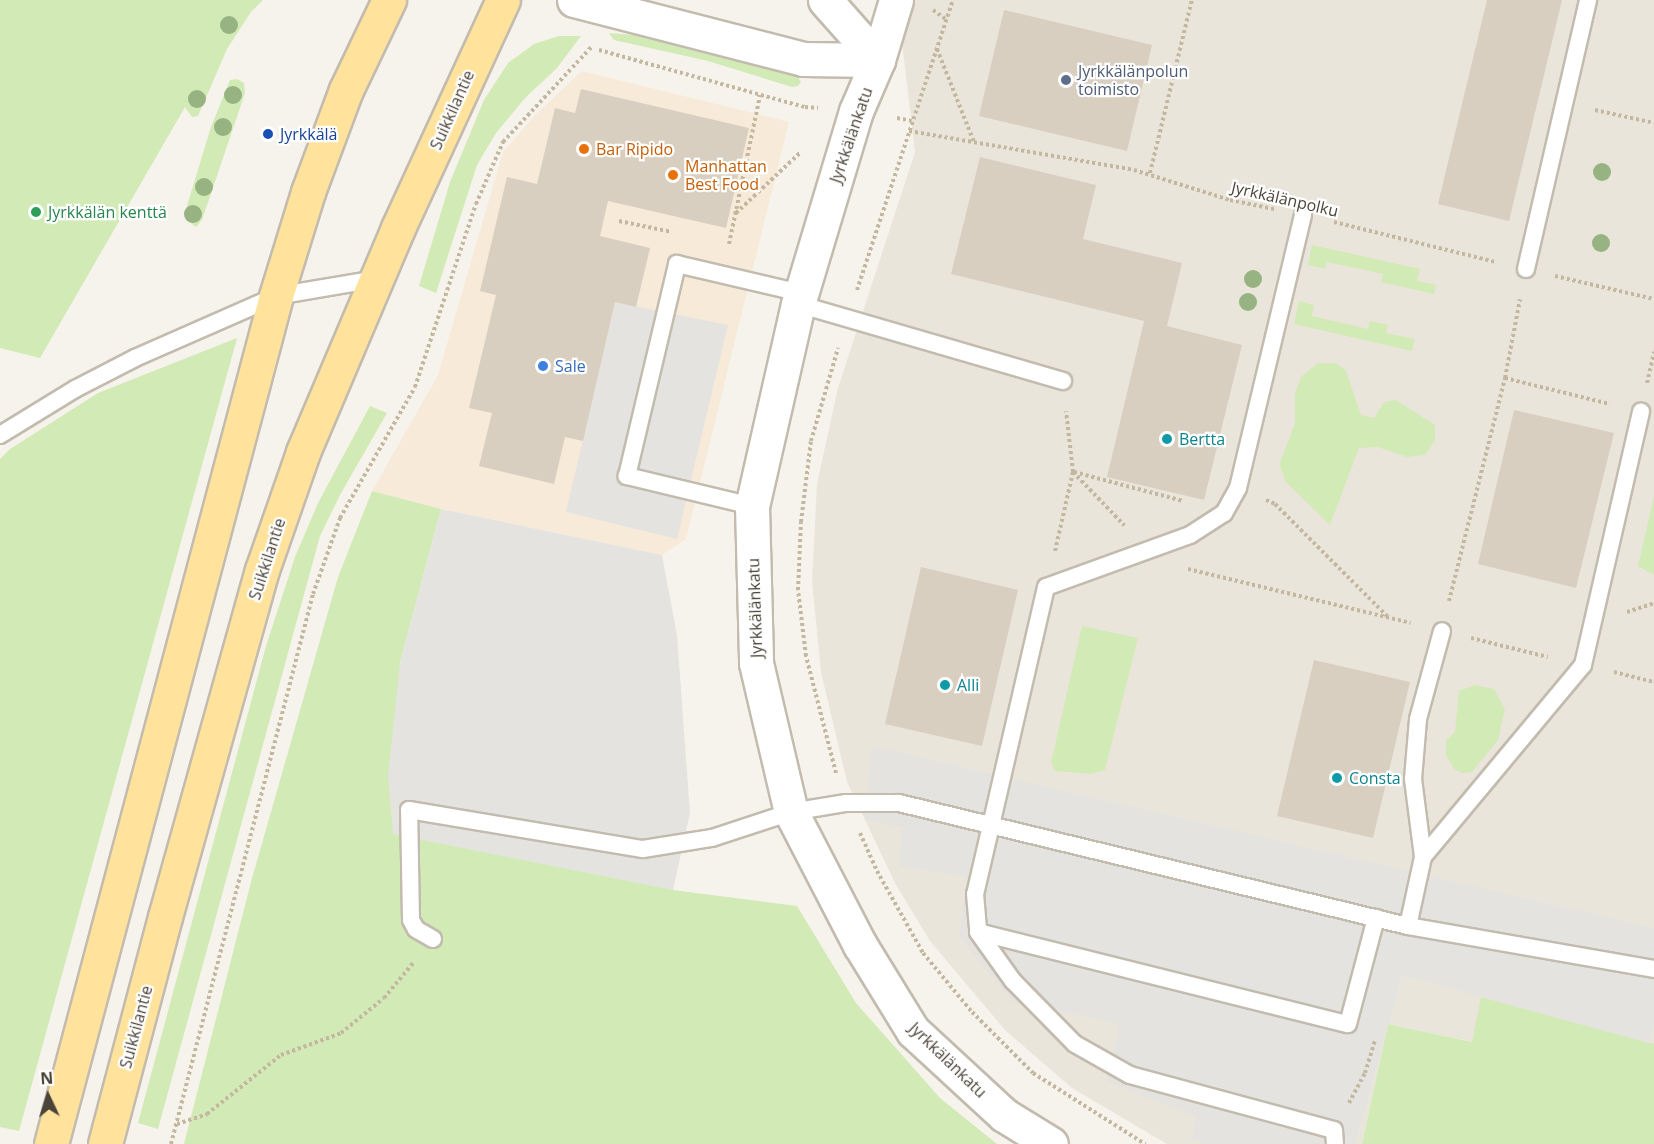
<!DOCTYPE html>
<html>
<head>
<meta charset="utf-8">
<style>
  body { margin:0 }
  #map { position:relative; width:1654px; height:1144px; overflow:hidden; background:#f6f3ec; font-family:"Open Sans",sans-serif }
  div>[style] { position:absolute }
  .residential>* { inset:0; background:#eae5da }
  .commercial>* { inset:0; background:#f7ead8 }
  .green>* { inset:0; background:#d2eab5 }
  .parking>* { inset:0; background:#e5e3e0 }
  .building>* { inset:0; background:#d8cfc1 }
  .path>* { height:4px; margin-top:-2px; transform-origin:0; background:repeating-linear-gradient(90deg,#c4b79f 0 3px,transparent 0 6px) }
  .roads { filter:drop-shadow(2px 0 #c2bbae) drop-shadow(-2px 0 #c2bbae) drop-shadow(0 2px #c2bbae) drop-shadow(0 -2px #c2bbae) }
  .service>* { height:16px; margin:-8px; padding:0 8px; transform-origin:8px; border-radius:8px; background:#fff }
  .minor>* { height:33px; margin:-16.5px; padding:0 16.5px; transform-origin:16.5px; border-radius:16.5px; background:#fff }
  .primary>* { height:33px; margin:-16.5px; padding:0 16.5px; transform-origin:16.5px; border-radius:16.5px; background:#ffe39c }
  .trees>* { width:18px; height:18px; margin:-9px; border-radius:50%; background:#97b381 }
  .dots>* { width:16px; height:16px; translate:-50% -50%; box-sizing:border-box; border:3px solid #fff; border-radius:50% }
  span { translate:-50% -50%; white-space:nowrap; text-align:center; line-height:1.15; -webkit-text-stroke:4.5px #fff; paint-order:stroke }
  .service-label { font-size:16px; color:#4e5e75 }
  .left { translate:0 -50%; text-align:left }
  .street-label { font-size:16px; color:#4b4439 }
  .transit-label { font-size:16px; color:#164399 }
  .food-label { font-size:16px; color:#c56008 }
  .leisure-label { font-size:16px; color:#27864d }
  .shop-label { font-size:16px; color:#366cbe }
  .culture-label { font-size:16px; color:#0d838f }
  .north { position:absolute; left:18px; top:1066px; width:60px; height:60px; -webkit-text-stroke:4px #fff; paint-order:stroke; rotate:356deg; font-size:16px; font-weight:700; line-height:24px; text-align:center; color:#4b4439 }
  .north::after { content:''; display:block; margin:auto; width:21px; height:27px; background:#4b4439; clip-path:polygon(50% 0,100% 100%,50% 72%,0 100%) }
</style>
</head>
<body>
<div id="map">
  <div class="residential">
    <div style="clip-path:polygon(897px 0,1654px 0,1654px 1044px,1473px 1042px,1388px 1024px,1362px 1144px,1167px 1144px,1072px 1088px,1005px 1030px,930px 941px,896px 885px,847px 782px,821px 672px,812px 581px,817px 484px,838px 388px,915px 152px)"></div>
  </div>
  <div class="commercial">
    <div style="clip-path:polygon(582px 71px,789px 122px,686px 539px,662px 555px,441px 509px,372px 491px,438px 375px,503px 152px,538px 112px)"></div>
  </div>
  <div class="green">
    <div style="clip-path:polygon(0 0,263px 0,251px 12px,227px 49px,198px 116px,192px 117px,185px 107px,40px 358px,0 348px)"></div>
    <div style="clip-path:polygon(609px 33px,662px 37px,793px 70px,801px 82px,798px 86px,792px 87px,708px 61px,614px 40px)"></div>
    <div style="clip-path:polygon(559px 36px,581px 36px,557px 68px,526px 97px,496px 133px,477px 165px,436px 293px,419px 286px,450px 182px,484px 100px,508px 63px,534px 44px)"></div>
    <div style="clip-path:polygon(237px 79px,244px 83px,245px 93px,202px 220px,196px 227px,185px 219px,186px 209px,211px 127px,230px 80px)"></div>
    <div style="clip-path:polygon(1312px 245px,1420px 269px,1417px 281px,1436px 285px,1434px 294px,1381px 282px,1383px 274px,1327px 262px,1325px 269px,1308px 265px)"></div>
    <div style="clip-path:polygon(1299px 301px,1314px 305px,1312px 316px,1368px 329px,1370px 321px,1388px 325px,1386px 333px,1415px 339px,1412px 351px,1294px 324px)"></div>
    <div style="clip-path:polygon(237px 338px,19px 1131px,0 1127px,0 459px,10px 449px,98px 393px)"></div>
    <div style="clip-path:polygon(1318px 363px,1336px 363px,1346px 371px,1361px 415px,1374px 418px,1384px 402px,1396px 400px,1435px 425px,1435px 440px,1425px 455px,1407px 457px,1378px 447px,1359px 448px,1330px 525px,1286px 482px,1279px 464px,1295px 424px,1295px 392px,1302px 376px)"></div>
    <div style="clip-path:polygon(370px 406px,387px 413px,340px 495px,320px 536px,158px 1129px,138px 1123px,266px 646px,295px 557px,318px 503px)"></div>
    <div style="clip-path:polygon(372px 491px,441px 509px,400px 663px,673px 890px,797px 906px,856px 1003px,940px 1098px,997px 1144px,184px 1144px,251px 882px,338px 577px)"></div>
    <div style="clip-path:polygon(1654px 496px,1654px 575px,1638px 566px)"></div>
    <div style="clip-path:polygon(1082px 626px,1138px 638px,1105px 770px,1091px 774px,1055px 771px,1051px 763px)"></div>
    <div style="clip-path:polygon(1475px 685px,1494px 689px,1505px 709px,1498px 740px,1472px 772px,1463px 773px,1454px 769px,1446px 755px,1446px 740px,1455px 732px,1459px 691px)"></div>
    <div style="clip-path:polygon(1481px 997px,1654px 1044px,1654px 1144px,1362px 1144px,1388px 1024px,1472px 1042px)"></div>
  </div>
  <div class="parking">
    <div style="clip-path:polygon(615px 302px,728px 325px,677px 539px,566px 512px)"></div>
    <div style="clip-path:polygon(441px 509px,662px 555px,677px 635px,690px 813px,673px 890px,393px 834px,388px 776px,400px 663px)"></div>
    <div style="clip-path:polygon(872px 746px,1654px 928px,1654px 1022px,1649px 1043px,1402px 975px,1355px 1144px,1207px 1144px,1192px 1140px,1195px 1117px,1107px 1081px,1120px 1024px,1013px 1002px,959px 937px,967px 877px,899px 866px,903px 827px,865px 820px)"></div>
  </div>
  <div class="building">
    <div style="clip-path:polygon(1487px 0,1562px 0,1509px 221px,1438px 204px)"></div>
    <div style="clip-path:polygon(1004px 10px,1152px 45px,1127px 151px,979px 116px)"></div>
    <div style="clip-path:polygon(581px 89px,749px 128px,726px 228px,608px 201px,600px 236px,650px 248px,636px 307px,615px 302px,583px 441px,565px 437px,554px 484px,479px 466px,492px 413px,469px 408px,496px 295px,480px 291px,507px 177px,537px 184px,555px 108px,575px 113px)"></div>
    <div style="clip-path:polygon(980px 157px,1096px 185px,1083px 239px,1182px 263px,1167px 326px,1242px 345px,1204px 500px,1107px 477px,1144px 321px,951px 274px)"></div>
    <div style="clip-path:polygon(1514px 410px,1614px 433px,1576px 588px,1478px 564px)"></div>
    <div style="clip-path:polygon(921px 567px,1018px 590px,982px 746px,885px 724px)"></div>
    <div style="clip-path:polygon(1314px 660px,1410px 682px,1373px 838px,1277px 816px)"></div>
  </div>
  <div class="path">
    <div style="left:933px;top:10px;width:17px;rotate:36deg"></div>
    <div style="left:937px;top:49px;width:100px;rotate:68.3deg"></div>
    <div style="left:599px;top:50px;width:214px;rotate:15.5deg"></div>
    <div style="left:805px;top:107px;width:13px;rotate:4deg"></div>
    <div style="left:1595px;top:110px;width:60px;rotate:12.4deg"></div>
    <div style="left:897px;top:118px;width:15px;rotate:11deg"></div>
    <div style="left:909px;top:131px;width:228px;rotate:9.8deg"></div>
    <div style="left:1134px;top:170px;width:101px;rotate:17.4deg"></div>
    <div style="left:1230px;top:200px;width:45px;rotate:11.6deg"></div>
    <div style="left:1150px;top:173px;width:178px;rotate:-76.4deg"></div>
    <div style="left:736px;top:213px;width:89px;rotate:-43.2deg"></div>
    <div style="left:619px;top:221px;width:54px;rotate:11.7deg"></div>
    <div style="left:1334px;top:222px;width:167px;rotate:13.9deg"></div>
    <div style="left:729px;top:244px;width:152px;rotate:-78.2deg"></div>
    <div style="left:1555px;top:276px;width:102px;rotate:13.1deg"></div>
    <div style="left:857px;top:290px;width:305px;rotate:-71.7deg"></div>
    <div style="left:1505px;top:378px;width:108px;rotate:13.9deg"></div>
    <div style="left:1647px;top:383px;width:32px;rotate:-77deg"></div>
    <div style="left:1073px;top:472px;width:74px;rotate:46.1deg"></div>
    <div style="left:1074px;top:472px;width:113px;rotate:14.9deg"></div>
    <div style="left:1266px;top:500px;width:10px;rotate:24deg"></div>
    <div style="left:1275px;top:504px;width:160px;rotate:45deg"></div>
    <div style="left:1055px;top:551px;width:81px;rotate:-77.2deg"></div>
    <div style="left:1073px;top:472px;width:61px;rotate:-96.5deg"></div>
    <div style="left:1188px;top:569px;width:229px;rotate:13.6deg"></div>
    <div style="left:1449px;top:601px;width:230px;rotate:-75.9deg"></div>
    <div style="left:1505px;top:378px;width:80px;rotate:-79.2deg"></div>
    <div style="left:1627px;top:612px;width:28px;rotate:-18deg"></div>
    <div style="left:1471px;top:638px;width:79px;rotate:13.9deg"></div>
    <div style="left:1614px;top:672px;width:41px;rotate:14deg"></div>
    <div style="left:836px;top:773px;width:121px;rotate:-104.4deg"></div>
    <div style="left:806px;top:656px;width:66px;rotate:-96.9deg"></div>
    <div style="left:798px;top:590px;width:68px;rotate:-87.5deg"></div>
    <div style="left:801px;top:522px;width:82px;rotate:-83deg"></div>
    <div style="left:811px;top:441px;width:97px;rotate:-73.8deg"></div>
    <div style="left:860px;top:833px;width:42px;rotate:65.9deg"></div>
    <div style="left:877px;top:871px;width:94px;rotate:60.7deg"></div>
    <div style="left:923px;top:953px;width:77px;rotate:50.3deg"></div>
    <div style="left:972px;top:1012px;width:86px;rotate:45deg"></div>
    <div style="left:1033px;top:1073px;width:133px;rotate:32.4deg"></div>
    <div style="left:1349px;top:1103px;width:34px;rotate:-62deg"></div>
    <div style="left:1365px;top:1073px;width:34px;rotate:-73deg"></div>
    <div style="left:177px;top:1124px;width:32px;rotate:-18deg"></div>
    <div style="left:207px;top:1114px;width:95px;rotate:-38.6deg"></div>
    <div style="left:281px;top:1055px;width:64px;rotate:-20.1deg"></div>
    <div style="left:341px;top:1033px;width:55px;rotate:-39.1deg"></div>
    <div style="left:384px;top:998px;width:47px;rotate:-50.2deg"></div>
    <div style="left:171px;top:1144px;width:568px;rotate:-75.52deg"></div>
    <div style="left:313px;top:594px;width:81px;rotate:-70.4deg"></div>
    <div style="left:340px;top:518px;width:151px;rotate:-60.2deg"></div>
    <div style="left:415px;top:387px;width:193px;rotate:-71.6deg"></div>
    <div style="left:476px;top:204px;width:68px;rotate:-66.5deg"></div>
    <div style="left:503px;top:142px;width:132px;rotate:-47.1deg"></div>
  </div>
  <div class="roads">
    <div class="service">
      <div style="left:1303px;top:215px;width:281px;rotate:103.4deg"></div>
      <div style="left:1238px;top:488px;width:29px;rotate:119deg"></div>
      <div style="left:1224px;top:513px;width:40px;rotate:147.1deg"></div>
      <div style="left:1190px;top:535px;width:153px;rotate:160.1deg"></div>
      <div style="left:1046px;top:587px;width:315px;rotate:103deg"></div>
      <div style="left:975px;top:894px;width:38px;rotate:85deg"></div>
      <div style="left:978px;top:932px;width:381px;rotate:14deg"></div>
      <div style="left:1348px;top:1024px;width:110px;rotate:-75.2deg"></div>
      <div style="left:1526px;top:269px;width:276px;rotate:-77deg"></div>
      <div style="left:798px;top:304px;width:276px;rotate:16.2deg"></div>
      <div style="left:0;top:435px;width:88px;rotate:-31.5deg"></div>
      <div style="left:75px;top:389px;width:68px;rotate:-27.3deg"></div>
      <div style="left:135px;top:358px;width:154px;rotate:-23.7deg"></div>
      <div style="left:276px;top:296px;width:101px;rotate:-9.6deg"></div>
      <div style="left:752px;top:506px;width:129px;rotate:-166.5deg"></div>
      <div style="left:627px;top:476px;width:218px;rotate:-76.7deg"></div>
      <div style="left:677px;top:264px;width:127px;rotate:13.2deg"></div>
      <div style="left:1423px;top:857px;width:79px;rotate:-97.3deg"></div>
      <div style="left:1413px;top:779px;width:60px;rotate:-85.2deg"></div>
      <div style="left:1418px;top:719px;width:91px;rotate:-74.7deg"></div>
      <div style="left:1408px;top:926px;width:71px;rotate:-77.7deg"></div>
      <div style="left:1423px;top:857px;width:250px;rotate:-50.2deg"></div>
      <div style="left:1583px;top:665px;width:260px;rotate:-77.1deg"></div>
      <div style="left:978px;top:932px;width:60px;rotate:54.5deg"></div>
      <div style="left:1013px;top:981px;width:88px;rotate:45.5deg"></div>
      <div style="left:1075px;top:1044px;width:63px;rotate:29.4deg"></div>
      <div style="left:1130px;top:1075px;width:211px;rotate:15.1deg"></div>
      <div style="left:1334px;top:1130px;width:14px;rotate:86deg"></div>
      <div style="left:433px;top:939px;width:20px;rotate:-150deg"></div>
      <div style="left:416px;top:929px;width:10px;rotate:-119deg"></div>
      <div style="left:411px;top:920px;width:110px;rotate:-91deg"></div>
      <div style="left:409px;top:810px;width:237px;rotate:9.5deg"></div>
      <div style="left:643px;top:849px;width:70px;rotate:-9.1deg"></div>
      <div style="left:712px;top:838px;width:83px;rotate:-18.2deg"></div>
      <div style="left:791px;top:812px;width:56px;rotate:-9.3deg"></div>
      <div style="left:846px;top:803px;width:53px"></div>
      <div style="left:899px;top:803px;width:524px;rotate:13.59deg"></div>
      <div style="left:1408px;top:926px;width:250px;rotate:9.9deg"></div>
    </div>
    <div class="minor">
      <div style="left:574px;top:0;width:236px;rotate:14.4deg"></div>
      <div style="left:803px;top:59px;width:75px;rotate:0.8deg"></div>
      <div style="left:825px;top:0;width:80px;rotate:48.5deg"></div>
      <div style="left:896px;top:0;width:63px;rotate:106.7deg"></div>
      <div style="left:878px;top:60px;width:56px;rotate:113.3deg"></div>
      <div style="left:856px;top:111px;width:202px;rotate:106.7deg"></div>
      <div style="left:798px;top:304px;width:207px;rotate:102.8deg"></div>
      <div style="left:752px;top:506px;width:157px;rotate:88.5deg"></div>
      <div style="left:756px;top:663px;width:153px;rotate:76.8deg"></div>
      <div style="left:791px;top:812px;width:150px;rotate:62.6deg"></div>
      <div style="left:860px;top:945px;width:101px;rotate:58.4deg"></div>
      <div style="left:913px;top:1031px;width:124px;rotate:42.7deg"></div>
      <div style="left:1004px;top:1115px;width:55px;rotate:31.7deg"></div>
    </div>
    <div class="primary">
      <div style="left:51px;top:1144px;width:877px;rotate:-75.14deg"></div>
      <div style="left:276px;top:296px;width:109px;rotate:-72.9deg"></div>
      <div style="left:308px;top:192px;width:109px;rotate:-69.6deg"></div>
      <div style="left:346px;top:90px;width:100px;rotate:-64.5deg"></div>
      <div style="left:105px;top:1144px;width:235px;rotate:-75.2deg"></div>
      <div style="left:165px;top:917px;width:360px;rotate:-74.4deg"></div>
      <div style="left:262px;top:570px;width:125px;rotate:-70.8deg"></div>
      <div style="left:303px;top:452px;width:243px;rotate:-67deg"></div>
      <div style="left:398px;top:228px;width:251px;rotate:-65.3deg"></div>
    </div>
  </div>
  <div class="trees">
    <div style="left:229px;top:25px"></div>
    <div style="left:233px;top:95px"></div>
    <div style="left:197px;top:99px"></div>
    <div style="left:223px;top:127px"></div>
    <div style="left:1602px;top:172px"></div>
    <div style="left:204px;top:187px"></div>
    <div style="left:193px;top:214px"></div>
    <div style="left:1601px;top:243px"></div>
    <div style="left:1253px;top:279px"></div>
    <div style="left:1248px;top:302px"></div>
  </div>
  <div class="dots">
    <div style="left:1066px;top:80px;background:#5c6f8a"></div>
    <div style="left:268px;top:134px;background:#1a4fb4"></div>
    <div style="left:584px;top:149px;background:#e8710a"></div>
    <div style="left:673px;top:175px;background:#e8710a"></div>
    <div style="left:36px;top:212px;background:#2e9e5b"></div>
    <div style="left:543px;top:366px;background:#3f7fe0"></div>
    <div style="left:1167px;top:439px;background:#0f9aa8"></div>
    <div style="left:945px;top:685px;background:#0f9aa8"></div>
    <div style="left:1337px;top:778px;background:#0f9aa8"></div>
  </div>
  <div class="service-label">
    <span class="left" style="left:1078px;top:80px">Jyrkkälänpolun<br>toimisto</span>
  </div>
  <div class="street-label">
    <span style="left:452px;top:110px;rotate:-66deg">Suikkilantie</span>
    <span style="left:851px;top:135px;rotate:-71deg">Jyrkkälänkatu</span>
    <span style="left:1285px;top:199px;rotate:13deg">Jyrkkälänpolku</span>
    <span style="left:267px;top:559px;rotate:-72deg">Suikkilantie</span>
    <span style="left:755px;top:608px;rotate:-92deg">Jyrkkälänkatu</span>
    <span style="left:136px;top:1027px;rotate:-75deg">Suikkilantie</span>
    <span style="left:948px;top:1060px;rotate:44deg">Jyrkkälänkatu</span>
  </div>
  <div class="transit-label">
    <span class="left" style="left:280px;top:134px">Jyrkkälä</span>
  </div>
  <div class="food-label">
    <span class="left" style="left:596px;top:149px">Bar Ripido</span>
    <span class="left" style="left:685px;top:175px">Manhattan<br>Best Food</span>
  </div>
  <div class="leisure-label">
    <span class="left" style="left:48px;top:212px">Jyrkkälän kenttä</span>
  </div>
  <div class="shop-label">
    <span class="left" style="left:555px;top:366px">Sale</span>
  </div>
  <div class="culture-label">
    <span class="left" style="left:1179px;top:439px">Bertta</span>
    <span class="left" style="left:957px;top:685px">Alli</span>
    <span class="left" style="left:1349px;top:778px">Consta</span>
  </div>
  <div class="north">N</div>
</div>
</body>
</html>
